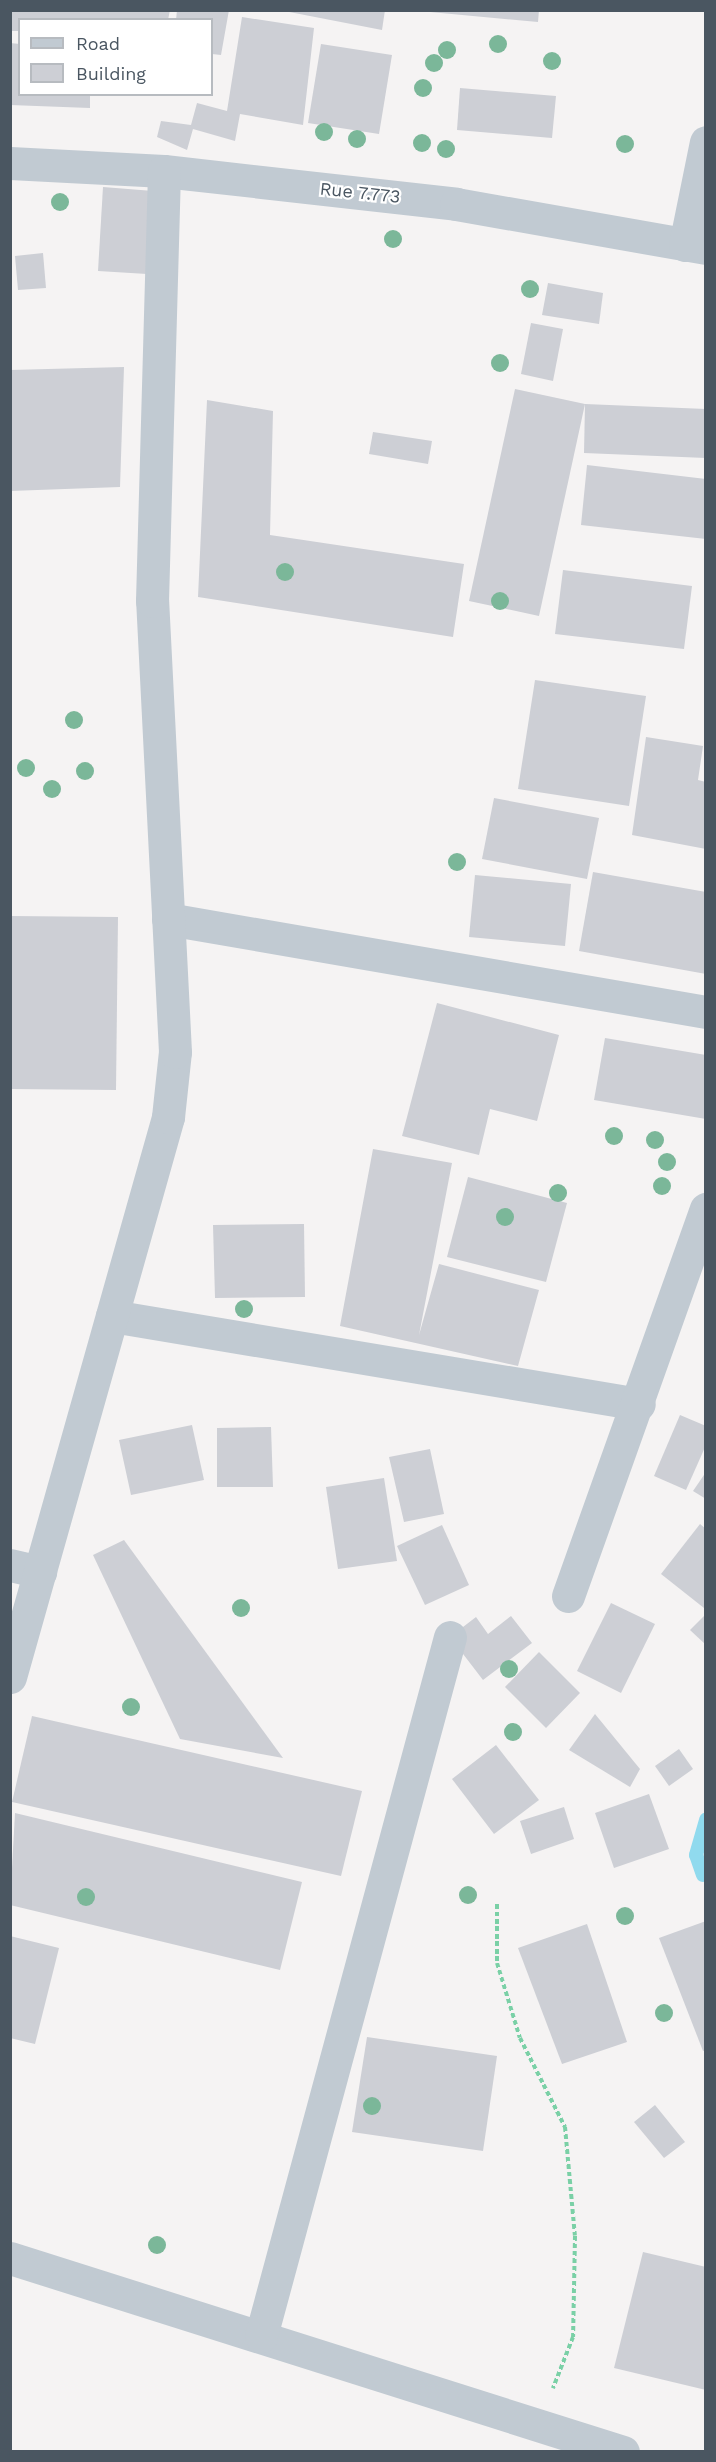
<!DOCTYPE html>
<html>
<head>
<meta charset="utf-8">
<style>
  body { margin:0 }
  #map { position:relative; width:716px; height:2462px; overflow:hidden; background:#f5f3f3; font-family:"Work Sans",sans-serif }
  div>[style] { position:absolute }
  .stream>* { height:14px; margin:-7px; padding:0 7px; transform-origin:7px; border-radius:7px; background:#90daee }
  .building>* { inset:0; background:#cdcfd5 }
  .path>* { height:4px; margin-top:-2px; transform-origin:0; background:repeating-linear-gradient(90deg,#7ad0a6 0 4.5px,transparent 0 7.5px) }
  .minor>* { height:33px; margin:-16.5px; padding:0 16.5px; transform-origin:16.5px; border-radius:16.5px; background:#c1cad2 }
  .trees>* { width:18px; height:18px; margin:-9px; border-radius:50%; background:#7bb799 }
  span { translate:-50% -50%; white-space:nowrap; text-align:center; line-height:1.15; -webkit-text-stroke:4.5px #fff; paint-order:stroke }
  .street-label { font-size:18px; color:#4a5661 }
  .frame { position:absolute; inset:0; border:12px solid #4a5661; pointer-events:none }
  .legend { position:absolute; left:18px; top:18px; width:195px; height:78px; box-sizing:border-box; background:#fff; border:2px solid #b7bbc0; margin:0; padding:8px 10px; list-style:none; font-size:18px; color:#4a5661 }
  .legend li { display:flex; align-items:center; gap:12px; height:30px }
  .legend b { width:30px; border:2px solid #b7bbc0 }
</style>
</head>
<body>
<div id="map">
  <div class="stream">
    <div style="left:703px;top:1875px;width:21px;rotate:-109deg"></div>
    <div style="left:696px;top:1855px;width:37px;rotate:-74deg"></div>
  </div>
  <div class="building">
    <div style="clip-path:polygon(10px 10px,170px 10px,168px 20px,20px 20px,20px 31px,10px 31px)"></div>
    <div style="clip-path:polygon(177px 10px,229px 10px,221px 55px,212px 54px,212px 20px,176px 20px)"></div>
    <div style="clip-path:polygon(279px 10px,385px 10px,382px 30px)"></div>
    <div style="clip-path:polygon(409px 10px,539px 10px,538px 22px)"></div>
    <div style="clip-path:polygon(242px 17px,314px 28px,303px 125px,240px 114px,235px 141px,193px 129px,187px 150px,157px 137px,161px 121px,191px 125px,197px 103px,227px 111px)"></div>
    <div style="clip-path:polygon(10px 43px,20px 44px,20px 94px,90px 94px,90px 108px,10px 105px)"></div>
    <div style="clip-path:polygon(321px 44px,392px 55px,379px 134px,308px 123px)"></div>
    <div style="clip-path:polygon(460px 88px,556px 96px,552px 138px,457px 130px)"></div>
    <div style="clip-path:polygon(103px 187px,153px 191px,147px 274px,98px 271px)"></div>
    <div style="clip-path:polygon(43px 253px,46px 288px,18px 290px,15px 256px)"></div>
    <div style="clip-path:polygon(548px 283px,603px 293px,599px 324px,542px 315px)"></div>
    <div style="clip-path:polygon(531px 323px,563px 329px,553px 381px,521px 374px)"></div>
    <div style="clip-path:polygon(124px 367px,120px 487px,10px 491px,10px 370px)"></div>
    <div style="clip-path:polygon(515px 389px,585px 404px,539px 616px,469px 601px)"></div>
    <div style="clip-path:polygon(207px 400px,273px 411px,270px 535px,464px 564px,453px 637px,198px 597px)"></div>
    <div style="clip-path:polygon(585px 404px,706px 409px,706px 458px,584px 453px)"></div>
    <div style="clip-path:polygon(373px 432px,432px 441px,428px 464px,369px 454px)"></div>
    <div style="clip-path:polygon(587px 465px,706px 479px,706px 539px,581px 525px)"></div>
    <div style="clip-path:polygon(563px 570px,692px 586px,684px 649px,555px 634px)"></div>
    <div style="clip-path:polygon(535px 680px,646px 696px,629px 806px,518px 789px)"></div>
    <div style="clip-path:polygon(646px 737px,703px 746px,698px 780px,706px 782px,706px 849px,632px 835px)"></div>
    <div style="clip-path:polygon(494px 798px,599px 818px,587px 879px,482px 859px)"></div>
    <div style="clip-path:polygon(593px 872px,706px 892px,706px 974px,579px 951px)"></div>
    <div style="clip-path:polygon(475px 875px,571px 884px,565px 946px,469px 937px)"></div>
    <div style="clip-path:polygon(10px 916px,118px 917px,116px 1090px,10px 1089px)"></div>
    <div style="clip-path:polygon(437px 1003px,559px 1035px,537px 1121px,490px 1109px,479px 1155px,402px 1136px)"></div>
    <div style="clip-path:polygon(605px 1038px,706px 1055px,706px 1119px,594px 1100px)"></div>
    <div style="clip-path:polygon(373px 1149px,452px 1163px,419px 1335px,439px 1264px,539px 1290px,518px 1366px,340px 1326px)"></div>
    <div style="clip-path:polygon(468px 1177px,567px 1203px,546px 1282px,447px 1257px)"></div>
    <div style="clip-path:polygon(304px 1224px,305px 1297px,215px 1298px,213px 1225px)"></div>
    <div style="clip-path:polygon(680px 1415px,706px 1426px,706px 1445px,686px 1490px,654px 1476px)"></div>
    <div style="clip-path:polygon(192px 1425px,204px 1480px,131px 1495px,119px 1440px)"></div>
    <div style="clip-path:polygon(271px 1427px,273px 1487px,217px 1487px,217px 1428px)"></div>
    <div style="clip-path:polygon(430px 1449px,444px 1514px,404px 1522px,389px 1457px)"></div>
    <div style="clip-path:polygon(706px 1472px,706px 1499px,693px 1491px)"></div>
    <div style="clip-path:polygon(384px 1478px,397px 1561px,338px 1569px,326px 1487px)"></div>
    <div style="clip-path:polygon(700px 1524px,706px 1529px,704px 1608px,661px 1574px)"></div>
    <div style="clip-path:polygon(442px 1525px,469px 1585px,425px 1605px,397px 1546px)"></div>
    <div style="clip-path:polygon(124px 1540px,283px 1758px,180px 1739px,93px 1555px)"></div>
    <div style="clip-path:polygon(611px 1603px,655px 1624px,621px 1693px,577px 1671px)"></div>
    <div style="clip-path:polygon(706px 1614px,706px 1645px,690px 1630px)"></div>
    <div style="clip-path:polygon(511px 1616px,532px 1643px,483px 1680px,450px 1637px,476px 1617px,488px 1634px)"></div>
    <div style="clip-path:polygon(539px 1652px,580px 1693px,546px 1728px,505px 1687px)"></div>
    <div style="clip-path:polygon(595px 1714px,640px 1769px,630px 1787px,569px 1750px)"></div>
    <div style="clip-path:polygon(32px 1716px,362px 1791px,341px 1876px,12px 1802px)"></div>
    <div style="clip-path:polygon(496px 1745px,539px 1800px,494px 1834px,452px 1779px)"></div>
    <div style="clip-path:polygon(679px 1749px,693px 1769px,669px 1786px,655px 1766px)"></div>
    <div style="clip-path:polygon(649px 1794px,669px 1849px,614px 1868px,595px 1813px)"></div>
    <div style="clip-path:polygon(564px 1807px,574px 1839px,531px 1854px,520px 1821px)"></div>
    <div style="clip-path:polygon(15px 1813px,302px 1882px,280px 1970px,10px 1905px)"></div>
    <div style="clip-path:polygon(706px 1921px,706px 2050px,703px 2051px,659px 1938px)"></div>
    <div style="clip-path:polygon(587px 1924px,627px 2042px,562px 2064px,518px 1948px)"></div>
    <div style="clip-path:polygon(10px 1936px,59px 1948px,35px 2044px,10px 2038px)"></div>
    <div style="clip-path:polygon(367px 2037px,497px 2056px,483px 2151px,352px 2132px)"></div>
    <div style="clip-path:polygon(655px 2105px,685px 2142px,664px 2158px,634px 2122px)"></div>
    <div style="clip-path:polygon(643px 2252px,706px 2267px,706px 2390px,614px 2368px)"></div>
  </div>
  <div class="path">
    <div style="left:497px;top:1904px;width:59px;rotate:90deg"></div>
    <div style="left:497px;top:1963px;width:78px;rotate:73deg"></div>
    <div style="left:520px;top:2038px;width:100px;rotate:63.2deg"></div>
    <div style="left:565px;top:2127px;width:109px;rotate:84.8deg"></div>
    <div style="left:575px;top:2236px;width:101px;rotate:91.1deg"></div>
    <div style="left:573px;top:2337px;width:55px;rotate:111.4deg"></div>
  </div>
  <div class="minor">
    <div style="left:10px;top:163px;width:154px;rotate:3deg"></div>
    <div style="left:164px;top:171px;width:294px;rotate:6.4deg"></div>
    <div style="left:456px;top:204px;width:254px;rotate:10deg"></div>
    <div style="left:685px;top:245px;width:105px;rotate:-78.5deg"></div>
    <div style="left:168px;top:919px;width:546px;rotate:9.81deg"></div>
    <div style="left:112px;top:1316px;width:534px;rotate:9.48deg"></div>
    <div style="left:10px;top:1565px;width:31px;rotate:13deg"></div>
    <div style="left:568px;top:1596px;width:411px;rotate:-70.4deg"></div>
    <div style="left:10px;top:1677px;width:582px;rotate:-74.24deg"></div>
    <div style="left:168px;top:1117px;width:65px;rotate:-83.9deg"></div>
    <div style="left:175px;top:1052px;width:452px;rotate:-92.9deg"></div>
    <div style="left:152px;top:601px;width:430px;rotate:-88.4deg"></div>
    <div style="left:10px;top:2258px;width:643px;rotate:17.56deg"></div>
    <div style="left:261px;top:2336px;width:724px;rotate:-74.87deg"></div>
  </div>
  <div class="trees">
    <div style="left:498px;top:44px"></div>
    <div style="left:447px;top:50px"></div>
    <div style="left:552px;top:61px"></div>
    <div style="left:434px;top:63px"></div>
    <div style="left:423px;top:88px"></div>
    <div style="left:324px;top:132px"></div>
    <div style="left:357px;top:139px"></div>
    <div style="left:422px;top:143px"></div>
    <div style="left:625px;top:144px"></div>
    <div style="left:446px;top:149px"></div>
    <div style="left:60px;top:202px"></div>
    <div style="left:393px;top:239px"></div>
    <div style="left:530px;top:289px"></div>
    <div style="left:500px;top:363px"></div>
    <div style="left:285px;top:572px"></div>
    <div style="left:500px;top:601px"></div>
    <div style="left:74px;top:720px"></div>
    <div style="left:26px;top:768px"></div>
    <div style="left:85px;top:771px"></div>
    <div style="left:52px;top:789px"></div>
    <div style="left:457px;top:862px"></div>
    <div style="left:614px;top:1136px"></div>
    <div style="left:655px;top:1140px"></div>
    <div style="left:667px;top:1162px"></div>
    <div style="left:662px;top:1186px"></div>
    <div style="left:558px;top:1193px"></div>
    <div style="left:505px;top:1217px"></div>
    <div style="left:244px;top:1309px"></div>
    <div style="left:241px;top:1608px"></div>
    <div style="left:509px;top:1669px"></div>
    <div style="left:131px;top:1707px"></div>
    <div style="left:513px;top:1732px"></div>
    <div style="left:468px;top:1895px"></div>
    <div style="left:86px;top:1897px"></div>
    <div style="left:625px;top:1916px"></div>
    <div style="left:664px;top:2013px"></div>
    <div style="left:372px;top:2106px"></div>
    <div style="left:157px;top:2245px"></div>
  </div>
  <div class="street-label">
    <span style="left:360px;top:193px;rotate:6deg">Rue 7.773</span>
  </div>
  <div class="frame"></div>
  <ul class="legend">
  <li><b style="height:8px;background:#c1cad2"></b>Road</li>
  <li><b style="height:16px;background:#cdcfd5"></b>Building</li>
  </ul>
</div>
</body>
</html>
